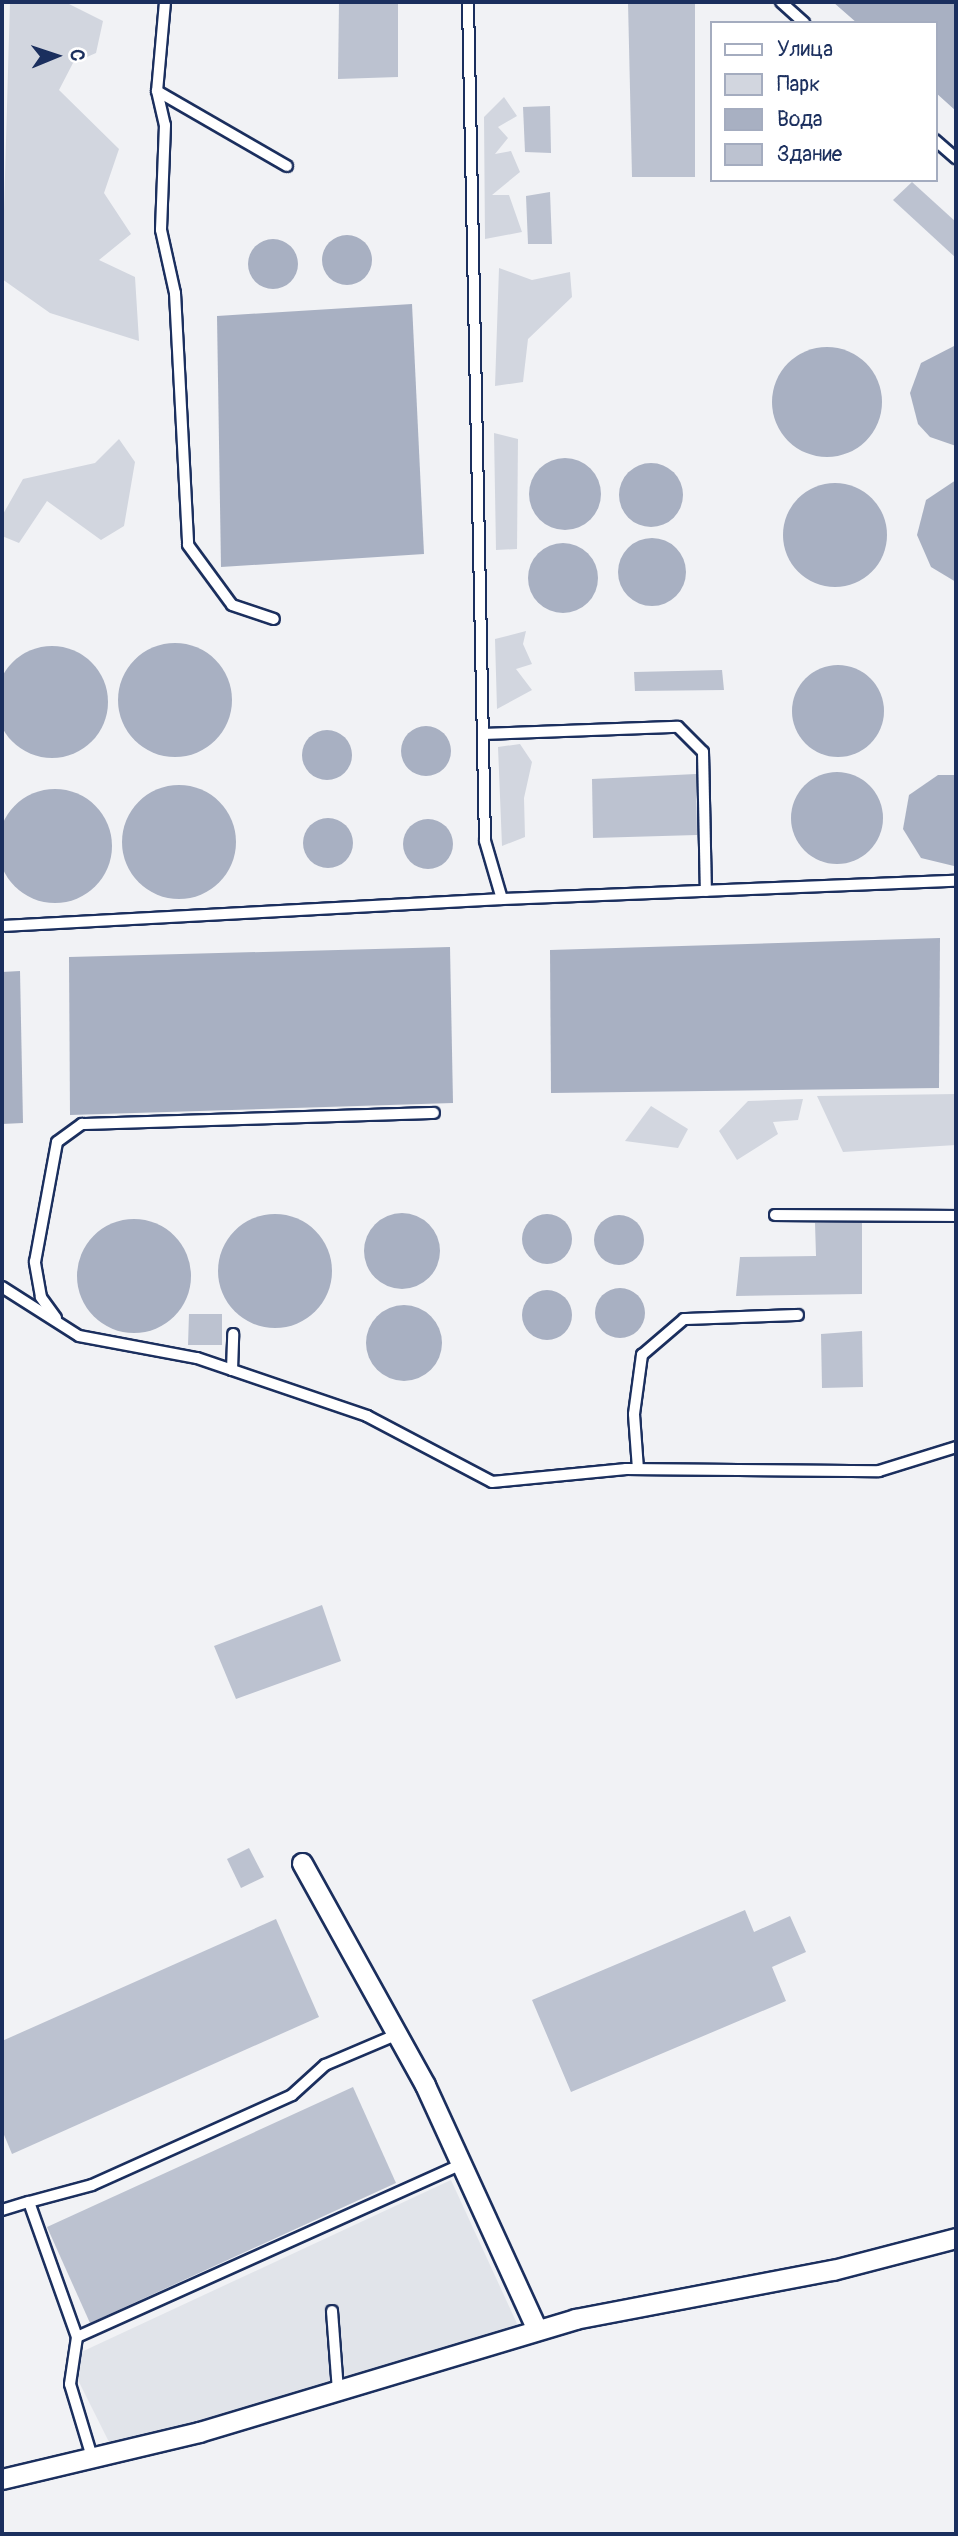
<!DOCTYPE html>
<html>
<head>
<meta charset="utf-8">
<style>
  body { margin:0 }
  #map { position:relative; width:958px; height:2536px; overflow:hidden; background:#f1f2f5; font-family:Pangolin,sans-serif }
  div>[style] { position:absolute }
  .built>* { inset:0; background:#e1e4ea }
  .green>* { inset:0; background:#d2d6df }
  .water>* { inset:0; background:#a8b0c2 }
  .round { border-radius:50% }
  .building>* { inset:0; background:#bcc2d0 }
  .roads { filter:drop-shadow(2px 0 #1b2f5e) drop-shadow(-2px 0 #1b2f5e) drop-shadow(0 2px #1b2f5e) drop-shadow(0 -2px #1b2f5e) }
  .service>* { height:10px; margin:-5px; padding:0 5px; transform-origin:5px; border-radius:5px; background:#fff }
  .minor>* { height:19px; margin:-9.5px; padding:0 9.5px; transform-origin:9.5px; border-radius:9.5px; background:#fff }
  span { translate:-50% -50%; white-space:nowrap; text-align:center; line-height:1.15; -webkit-text-stroke:7px #fff; paint-order:stroke }
  .frame { position:absolute; inset:0; border:4px solid #1b2f5e; pointer-events:none }
  .legend { position:absolute; left:710px; top:21px; width:228px; height:161px; box-sizing:border-box; background:#fff; border:2px solid #a4acbf; margin:0; padding:9px 12px; list-style:none; font-size:21px; color:#1b2f5e }
  .legend li { display:flex; align-items:center; gap:14px; height:35px }
  .legend b { width:35px; border:2px solid #a4acbf }
  .north { position:absolute; left:21px; top:21px; width:70px; height:70px; -webkit-text-stroke:5px #fff; paint-order:stroke; rotate:88deg; font-size:19px; font-weight:700; line-height:28px; text-align:center; color:#1b2f5e }
  .north::after { content:''; display:block; margin:auto; width:24px; height:32px; background:#1b2f5e; clip-path:polygon(50% 0,100% 100%,50% 72%,0 100%) }
</style>
</head>
<body>
<div id="map">
  <div class="built">
    <div style="clip-path:polygon(451px 2180px,519px 2328px,111px 2446px,78px 2380px,77px 2354px)"></div>
  </div>
  <div class="green">
    <div style="clip-path:polygon(10px 2px,65px 2px,103px 21px,96px 53px,73px 63px,59px 90px,119px 149px,104px 193px,131px 234px,99px 260px,135px 277px,139px 341px,50px 313px,2px 279px)"></div>
    <div style="clip-path:polygon(504px 97px,517px 116px,498px 127px,508px 138px,495px 154px,511px 151px,520px 172px,492px 195px,509px 195px,522px 232px,485px 239px,484px 117px)"></div>
    <div style="clip-path:polygon(499px 268px,532px 280px,570px 272px,572px 297px,528px 339px,523px 382px,495px 386px)"></div>
    <div style="clip-path:polygon(494px 433px,518px 439px,517px 549px,496px 550px)"></div>
    <div style="clip-path:polygon(119px 439px,135px 462px,124px 526px,101px 540px,47px 501px,19px 543px,2px 536px,2px 516px,23px 479px,95px 463px)"></div>
    <div style="clip-path:polygon(526px 631px,523px 644px,532px 664px,516px 669px,532px 690px,497px 709px,495px 639px)"></div>
    <div style="clip-path:polygon(520px 744px,532px 762px,524px 798px,525px 837px,502px 846px,498px 747px)"></div>
    <div style="clip-path:polygon(956px 1094px,956px 1145px,843px 1152px,817px 1096px)"></div>
    <div style="clip-path:polygon(803px 1099px,798px 1120px,773px 1122px,778px 1134px,737px 1160px,719px 1131px,748px 1101px)"></div>
    <div style="clip-path:polygon(651px 1106px,688px 1129px,678px 1148px,625px 1141px)"></div>
  </div>
  <div class="water">
    <div style="clip-path:polygon(833px 2px,956px 2px,956px 111px,935px 92px,935px 23px,857px 23px)"></div>
    <div class="round" style="left:322px;top:235px;width:50px;height:50px"></div>
    <div class="round" style="left:248px;top:239px;width:50px;height:50px"></div>
    <div style="clip-path:polygon(412px 304px,424px 554px,221px 567px,217px 316px)"></div>
    <div style="clip-path:polygon(956px 345px,956px 446px,930px 437px,918px 424px,910px 393px,921px 363px)"></div>
    <div class="round" style="left:772px;top:347px;width:110px;height:110px"></div>
    <div class="round" style="left:529px;top:458px;width:72px;height:72px"></div>
    <div class="round" style="left:619px;top:463px;width:64px;height:64px"></div>
    <div style="clip-path:polygon(956px 480px,956px 582px,931px 567px,917px 535px,926px 500px)"></div>
    <div class="round" style="left:783px;top:483px;width:104px;height:104px"></div>
    <div class="round" style="left:618px;top:538px;width:68px;height:68px"></div>
    <div class="round" style="left:528px;top:543px;width:70px;height:70px"></div>
    <div class="round" style="left:118px;top:643px;width:114px;height:114px"></div>
    <div class="round" style="left:-4px;top:646px;width:112px;height:112px"></div>
    <div class="round" style="left:792px;top:665px;width:92px;height:92px"></div>
    <div class="round" style="left:401px;top:726px;width:50px;height:50px"></div>
    <div class="round" style="left:302px;top:730px;width:50px;height:50px"></div>
    <div class="round" style="left:791px;top:772px;width:92px;height:92px"></div>
    <div style="clip-path:polygon(938px 775px,956px 775px,954px 866px,921px 858px,903px 829px,909px 795px)"></div>
    <div class="round" style="left:122px;top:785px;width:114px;height:114px"></div>
    <div class="round" style="left:-2px;top:789px;width:114px;height:114px"></div>
    <div class="round" style="left:303px;top:818px;width:50px;height:50px"></div>
    <div class="round" style="left:403px;top:819px;width:50px;height:50px"></div>
    <div style="clip-path:polygon(940px 938px,939px 1088px,551px 1093px,550px 950px)"></div>
    <div style="clip-path:polygon(450px 947px,453px 1103px,70px 1115px,69px 957px)"></div>
    <div style="clip-path:polygon(20px 971px,23px 1123px,2px 1124px,2px 972px)"></div>
    <div class="round" style="left:364px;top:1213px;width:76px;height:76px"></div>
    <div class="round" style="left:522px;top:1214px;width:50px;height:50px"></div>
    <div class="round" style="left:218px;top:1214px;width:114px;height:114px"></div>
    <div class="round" style="left:594px;top:1215px;width:50px;height:50px"></div>
    <div class="round" style="left:77px;top:1219px;width:114px;height:114px"></div>
    <div class="round" style="left:595px;top:1288px;width:50px;height:50px"></div>
    <div class="round" style="left:522px;top:1290px;width:50px;height:50px"></div>
    <div class="round" style="left:366px;top:1305px;width:76px;height:76px"></div>
  </div>
  <div class="building">
    <div style="clip-path:polygon(339px 2px,398px 2px,398px 77px,338px 79px)"></div>
    <div style="clip-path:polygon(628px 2px,695px 2px,695px 177px,632px 177px)"></div>
    <div style="clip-path:polygon(550px 106px,551px 153px,525px 152px,523px 107px)"></div>
    <div style="clip-path:polygon(912px 182px,956px 222px,956px 258px,893px 200px)"></div>
    <div style="clip-path:polygon(550px 192px,552px 244px,528px 244px,526px 196px)"></div>
    <div style="clip-path:polygon(722px 670px,724px 690px,635px 691px,634px 672px)"></div>
    <div style="clip-path:polygon(696px 774px,697px 835px,593px 838px,592px 779px)"></div>
    <div style="clip-path:polygon(815px 1223px,862px 1223px,862px 1294px,736px 1296px,740px 1257px,816px 1256px)"></div>
    <div style="clip-path:polygon(189px 1314px,222px 1314px,222px 1345px,188px 1345px)"></div>
    <div style="clip-path:polygon(862px 1331px,863px 1387px,822px 1388px,821px 1334px)"></div>
    <div style="clip-path:polygon(322px 1605px,341px 1661px,236px 1699px,214px 1646px)"></div>
    <div style="clip-path:polygon(249px 1848px,264px 1877px,241px 1888px,227px 1859px)"></div>
    <div style="clip-path:polygon(745px 1910px,754px 1932px,790px 1916px,806px 1952px,772px 1967px,786px 2001px,571px 2092px,532px 2000px)"></div>
    <div style="clip-path:polygon(276px 1919px,319px 2017px,12px 2154px,2px 2130px,2px 2041px)"></div>
    <div style="clip-path:polygon(353px 2087px,396px 2183px,90px 2323px,47px 2227px)"></div>
  </div>
  <div class="roads">
    <div class="service">
      <div style="left:165px;top:2px;width:89px;rotate:95.1deg"></div>
      <div style="left:157px;top:91px;width:35px;rotate:77deg"></div>
      <div style="left:165px;top:125px;width:105px;rotate:92.2deg"></div>
      <div style="left:161px;top:230px;width:65px;rotate:77.5deg"></div>
      <div style="left:175px;top:293px;width:252px;rotate:87deg"></div>
      <div style="left:188px;top:545px;width:74px;rotate:53.7deg"></div>
      <div style="left:232px;top:605px;width:44px;rotate:18.4deg"></div>
      <div style="left:468px;top:2px;width:839px;rotate:88.84deg"></div>
      <div style="left:485px;top:841px;width:60px;rotate:73.7deg"></div>
      <div style="left:502px;top:899px;width:454px;rotate:-2.3deg"></div>
      <div style="left:781px;top:2px;width:31px;rotate:42deg"></div>
      <div style="left:157px;top:91px;width:150px;rotate:30deg"></div>
      <div style="left:935px;top:140px;width:28px;rotate:41deg"></div>
      <div style="left:483px;top:734px;width:195px;rotate:-2.1deg"></div>
      <div style="left:678px;top:727px;width:35px;rotate:45deg"></div>
      <div style="left:703px;top:752px;width:139px;rotate:88.8deg"></div>
      <div style="left:2px;top:926px;width:501px;rotate:-3.09deg"></div>
      <div style="left:775px;top:1215px;width:181px;rotate:0.3deg"></div>
      <div style="left:2px;top:1287px;width:91px;rotate:32.5deg"></div>
      <div style="left:79px;top:1336px;width:120px;rotate:10.6deg"></div>
      <div style="left:197px;top:1358px;width:180px;rotate:18.8deg"></div>
      <div style="left:367px;top:1416px;width:141px;rotate:27.8deg"></div>
      <div style="left:492px;top:1482px;width:135px;rotate:-5.5deg"></div>
      <div style="left:626px;top:1469px;width:253px;rotate:0.5deg"></div>
      <div style="left:879px;top:1471px;width:81px;rotate:-17.3deg"></div>
      <div style="left:56px;top:1318px;width:26px;rotate:-126deg"></div>
      <div style="left:41px;top:1297px;width:36px;rotate:-100deg"></div>
      <div style="left:35px;top:1262px;width:122px;rotate:-79.6deg"></div>
      <div style="left:57px;top:1142px;width:31px;rotate:-36deg"></div>
      <div style="left:82px;top:1124px;width:352px;rotate:-1.8deg"></div>
      <div style="left:232px;top:1370px;width:36px;rotate:-88deg"></div>
      <div style="left:638px;top:1469px;width:55px;rotate:-94.2deg"></div>
      <div style="left:634px;top:1414px;width:60px;rotate:-82.3deg"></div>
      <div style="left:642px;top:1355px;width:55px;rotate:-40.6deg"></div>
      <div style="left:684px;top:1319px;width:114px;rotate:-2deg"></div>
      <div style="left:2px;top:2210px;width:28px;rotate:-17deg"></div>
      <div style="left:332px;top:2311px;width:79px;rotate:85.7deg"></div>
      <div style="left:77px;top:2337px;width:143px;rotate:-109.6deg"></div>
      <div style="left:29px;top:2202px;width:65px;rotate:-15.1deg"></div>
      <div style="left:92px;top:2185px;width:219px;rotate:-24.2deg"></div>
      <div style="left:292px;top:2095px;width:45px;rotate:-42.3deg"></div>
      <div style="left:325px;top:2065px;width:79px;rotate:-23deg"></div>
      <div style="left:92px;top:2457px;width:76px;rotate:-106.8deg"></div>
      <div style="left:70px;top:2384px;width:48px;rotate:-81.5deg"></div>
      <div style="left:77px;top:2337px;width:419px;rotate:-24.2deg"></div>
    </div>
    <div class="minor">
      <div style="left:302px;top:1863px;width:254px;rotate:61deg"></div>
      <div style="left:425px;top:2085px;width:269px;rotate:65.4deg"></div>
      <div style="left:2px;top:2479px;width:203px;rotate:-13.4deg"></div>
      <div style="left:199px;top:2432px;width:393px;rotate:-16.7deg"></div>
      <div style="left:575px;top:2319px;width:263px;rotate:-10.8deg"></div>
      <div style="left:833px;top:2270px;width:127px;rotate:-14.6deg"></div>
    </div>
  </div>
  <div class="frame"></div>
  <ul class="legend">
  <li><b style="height:9px;background:#fff"></b>Улица</li>
  <li><b style="height:19px;background:#d2d6df"></b>Парк</li>
  <li><b style="height:19px;background:#a8b0c2"></b>Вода</li>
  <li><b style="height:19px;background:#bcc2d0"></b>Здание</li>
  </ul>
  <div class="north">С</div>
</div>
</body>
</html>
